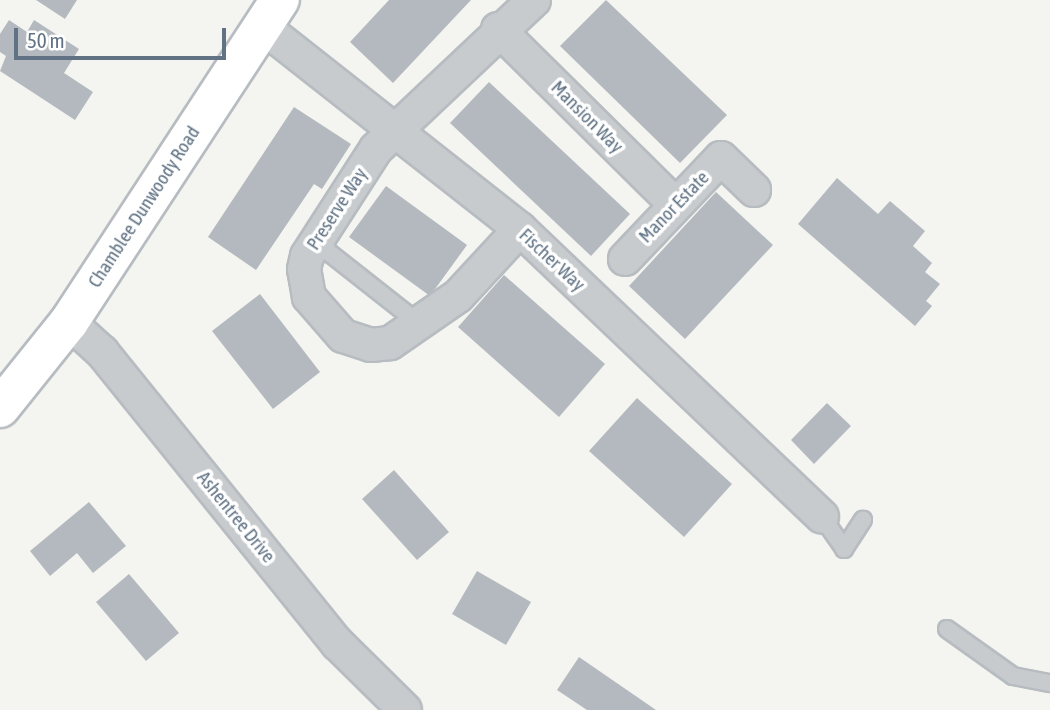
<!DOCTYPE html>
<html>
<head>
<meta charset="utf-8">
<style>
  body { margin:0 }
  #map { position:relative; width:1050px; height:710px; overflow:hidden; background:#f4f5f0; font-family:"Asap Condensed",sans-serif }
  div>[style] { position:absolute }
  .building>* { inset:0; background:#b3b9be }
  .roads { filter:drop-shadow(2px 0 #b7bcc1) drop-shadow(-2px 0 #b7bcc1) drop-shadow(0 2px #b7bcc1) drop-shadow(0 -2px #b7bcc1) }
  .lane>* { height:16px; margin:-8px; padding:0 8px; transform-origin:8px; border-radius:8px; background:#c8cbce }
  .street>* { height:32px; margin:-16px; padding:0 16px; transform-origin:16px; border-radius:16px; background:#c8cbce }
  .secondary>* { height:38px; margin:-19px; padding:0 19px; transform-origin:19px; border-radius:19px; background:#fff }
  span { translate:-50% -50%; white-space:nowrap; text-align:center; line-height:1.15; -webkit-text-stroke:7px #fff; paint-order:stroke }
  .street-label { font-size:19px; color:#607284 }
  .scale { position:absolute; left:14px; top:28px; width:212px; height:32px; box-sizing:border-box; border:4px solid #607284; border-top:0; padding-left:9px; font-size:21px; line-height:24px; white-space:nowrap; color:#607284; -webkit-text-stroke:5px #fff; paint-order:stroke }
</style>
</head>
<body>
<div id="map">
  <div class="building">
    <div style="clip-path:polygon(36px 0,77px 0,65px 19px)"></div>
    <div style="clip-path:polygon(389px 0,471px 0,393px 83px,350px 42px)"></div>
    <div style="clip-path:polygon(606px 0,727px 115px,680px 163px,560px 46px)"></div>
    <div style="clip-path:polygon(9px 20px,27px 32px,34px 20px,79px 49px,64px 73px,93px 92px,75px 120px,0 71px,6px 56px,0 52px,0 34px)"></div>
    <div style="clip-path:polygon(489px 82px,630px 214px,591px 256px,450px 123px)"></div>
    <div style="clip-path:polygon(294px 107px,351px 144px,322px 189px,314px 184px,256px 270px,208px 237px)"></div>
    <div style="clip-path:polygon(837px 178px,878px 214px,890px 201px,925px 231px,913px 246px,932px 263px,925px 272px,940px 284px,926px 301px,932px 306px,915px 326px,798px 224px)"></div>
    <div style="clip-path:polygon(386px 186px,467px 245px,430px 296px,349px 237px)"></div>
    <div style="clip-path:polygon(716px 192px,773px 245px,685px 339px,629px 286px)"></div>
    <div style="clip-path:polygon(504px 275px,605px 364px,559px 417px,458px 327px)"></div>
    <div style="clip-path:polygon(260px 294px,320px 372px,273px 409px,212px 331px)"></div>
    <div style="clip-path:polygon(637px 398px,732px 484px,684px 537px,589px 451px)"></div>
    <div style="clip-path:polygon(827px 403px,851px 426px,814px 464px,791px 440px)"></div>
    <div style="clip-path:polygon(394px 470px,449px 532px,417px 560px,362px 499px)"></div>
    <div style="clip-path:polygon(89px 502px,126px 546px,93px 573px,77px 553px,50px 576px,30px 551px)"></div>
    <div style="clip-path:polygon(477px 571px,531px 602px,506px 645px,452px 614px)"></div>
    <div style="clip-path:polygon(129px 574px,179px 633px,146px 661px,96px 602px)"></div>
    <div style="clip-path:polygon(579px 657px,656px 710px,587px 710px,557px 690px)"></div>
  </div>
  <div class="roads">
    <div class="lane">
      <div style="left:323px;top:232px;width:19px;rotate:78deg"></div>
      <div style="left:327px;top:251px;width:120px;rotate:38.2deg"></div>
      <div style="left:822px;top:517px;width:39px;rotate:55deg"></div>
      <div style="left:844px;top:549px;width:35px;rotate:-57deg"></div>
      <div style="left:947px;top:629px;width:81px;rotate:35.5deg"></div>
      <div style="left:1013px;top:676px;width:38px;rotate:11deg"></div>
    </div>
    <div class="street">
      <div style="left:262px;top:26px;width:328px;rotate:38.2deg"></div>
      <div style="left:520px;top:229px;width:417px;rotate:43.6deg"></div>
      <div style="left:498px;top:29px;width:250px;rotate:44.7deg"></div>
      <div style="left:520px;top:229px;width:91px;rotate:132.8deg"></div>
      <div style="left:458px;top:296px;width:83px;rotate:145.3deg"></div>
      <div style="left:390px;top:343px;width:19px;rotate:174deg"></div>
      <div style="left:371px;top:345px;width:29px;rotate:-162deg"></div>
      <div style="left:343px;top:336px;width:52px;rotate:-131.1deg"></div>
      <div style="left:309px;top:297px;width:28px;rotate:-100deg"></div>
      <div style="left:304px;top:269px;width:13px;rotate:-77deg"></div>
      <div style="left:307px;top:256px;width:127px;rotate:-57.2deg"></div>
      <div style="left:376px;top:149px;width:217px;rotate:-43.3deg"></div>
      <div style="left:625px;top:259px;width:139px;rotate:-46.5deg"></div>
      <div style="left:721px;top:158px;width:46px;rotate:44.1deg"></div>
      <div style="left:69px;top:322px;width:45px;rotate:42.3deg"></div>
      <div style="left:102px;top:352px;width:375px;rotate:51.1deg"></div>
      <div style="left:338px;top:644px;width:94px;rotate:44.6deg"></div>
    </div>
    <div class="secondary">
      <div style="left:0;top:408px;width:110px;rotate:-51.3deg"></div>
      <div style="left:69px;top:322px;width:385px;rotate:-56.8deg"></div>
    </div>
  </div>
  <div class="street-label">
    <span style="left:587px;top:117px;rotate:45deg">Mansion Way</span>
    <span style="left:144px;top:207px;rotate:-57deg">Chamblee Dunwoody Road</span>
    <span style="left:674px;top:207px;rotate:-46deg">Manor Estate</span>
    <span style="left:337px;top:209px;rotate:-57deg">Preserve Way</span>
    <span style="left:552px;top:260px;rotate:43deg">Fischer Way</span>
    <span style="left:236px;top:517px;rotate:51deg">Ashentree Drive</span>
  </div>
  <div class="scale">50 m</div>
</div>
</body>
</html>
